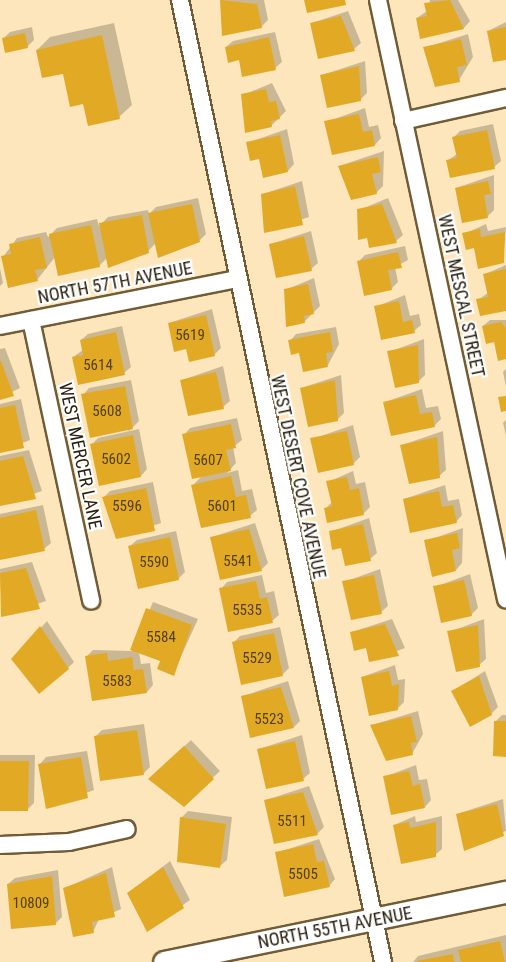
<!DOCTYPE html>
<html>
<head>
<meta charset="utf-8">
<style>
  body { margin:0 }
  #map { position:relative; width:506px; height:962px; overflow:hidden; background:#fde6bb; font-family:"Roboto Condensed",sans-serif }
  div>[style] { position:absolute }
  .shadow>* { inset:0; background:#0003 }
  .building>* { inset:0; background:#e2aa24 }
  .roads { filter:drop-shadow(2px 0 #705c36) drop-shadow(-2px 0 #705c36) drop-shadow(0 2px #705c36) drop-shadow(0 -2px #705c36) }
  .minor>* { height:16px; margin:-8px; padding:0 8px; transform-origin:8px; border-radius:8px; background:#fff }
  .tertiary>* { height:21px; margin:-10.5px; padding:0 10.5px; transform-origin:10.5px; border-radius:10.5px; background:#fff }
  span { translate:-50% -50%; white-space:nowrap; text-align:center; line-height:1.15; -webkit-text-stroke:4.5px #fff; paint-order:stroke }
  .number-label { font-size:15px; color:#544013 }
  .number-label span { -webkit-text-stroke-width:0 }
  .street-label { font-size:18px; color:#251d0d }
</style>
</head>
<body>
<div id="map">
  <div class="shadow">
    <div style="clip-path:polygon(221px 0,264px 0,268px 20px,261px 27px,223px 34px)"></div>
    <div style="clip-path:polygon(430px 0,458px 0,470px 21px,464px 28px,421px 37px,417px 18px,427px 11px)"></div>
    <div style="clip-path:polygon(348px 11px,361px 43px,354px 49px,312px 23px)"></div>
    <div style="clip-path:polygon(506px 22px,506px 58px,488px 31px)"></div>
    <div style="clip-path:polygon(114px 23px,132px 105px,119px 117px,84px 102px,64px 72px,37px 50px,50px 37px)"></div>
    <div style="clip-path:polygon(32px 27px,34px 40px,28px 46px,6px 51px,4px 38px,10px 32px)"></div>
    <div style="clip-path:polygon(275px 32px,282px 62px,275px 68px,240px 59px,226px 47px,233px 41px)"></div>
    <div style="clip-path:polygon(468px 34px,473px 57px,459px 80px,424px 48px)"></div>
    <div style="clip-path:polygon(365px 61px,367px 93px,360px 100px,322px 75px)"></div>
    <div style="clip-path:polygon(272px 83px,286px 111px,271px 126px,246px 131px,243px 95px)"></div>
    <div style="clip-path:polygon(365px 108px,369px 127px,378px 125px,381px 138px,375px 145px,326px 122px)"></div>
    <div style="clip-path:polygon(493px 124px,501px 161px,494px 167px,447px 161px,457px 154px,454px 137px,460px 131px)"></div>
    <div style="clip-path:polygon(287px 129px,294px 164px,288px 171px,260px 158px,247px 143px)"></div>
    <div style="clip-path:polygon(384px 151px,383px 186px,376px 193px,339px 166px)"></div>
    <div style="clip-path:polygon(494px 175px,494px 210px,488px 216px,456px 188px)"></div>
    <div style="clip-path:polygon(302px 181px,309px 217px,266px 231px,263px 194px)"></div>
    <div style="clip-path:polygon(198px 198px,206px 234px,199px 241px,156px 243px,148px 251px,107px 258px,99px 266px,55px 257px,37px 280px,3px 257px,17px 238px,46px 232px,48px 237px,57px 228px,97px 219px,99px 226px,108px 217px,148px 210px,149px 214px,156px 207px)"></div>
    <div style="clip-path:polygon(388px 198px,403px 235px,396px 241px,368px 236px,359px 210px)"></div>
    <div style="clip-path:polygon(486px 224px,488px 231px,506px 227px,503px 262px,464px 234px)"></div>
    <div style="clip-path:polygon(311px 231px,318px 263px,311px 269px,271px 244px)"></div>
    <div style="clip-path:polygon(405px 246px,408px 260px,395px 267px,398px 282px,391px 289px,358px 262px,365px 255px)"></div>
    <div style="clip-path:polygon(506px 265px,506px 309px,478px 300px,489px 292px,485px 274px)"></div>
    <div style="clip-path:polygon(0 268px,3px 283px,0 286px)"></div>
    <div style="clip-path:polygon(314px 278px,320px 306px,304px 322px,285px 290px)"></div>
    <div style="clip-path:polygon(405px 295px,410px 316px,419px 314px,421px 325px,414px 331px,375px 307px)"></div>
    <div style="clip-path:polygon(212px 309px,221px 348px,214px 355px,187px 348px,169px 323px)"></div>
    <div style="clip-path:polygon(490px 320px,506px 320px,506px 358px,483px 326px)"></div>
    <div style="clip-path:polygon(122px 326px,131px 367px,124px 373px,73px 357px,83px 350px,81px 340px,88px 334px)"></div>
    <div style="clip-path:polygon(336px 327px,339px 344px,328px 365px,290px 341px,296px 334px)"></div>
    <div style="clip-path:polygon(424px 339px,425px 375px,419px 381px,389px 352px)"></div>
    <div style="clip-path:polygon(5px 348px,20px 388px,0 398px,0 349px)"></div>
    <div style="clip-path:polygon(223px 366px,230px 401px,223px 407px,182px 380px)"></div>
    <div style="clip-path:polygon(506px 369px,506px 387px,503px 372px)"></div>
    <div style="clip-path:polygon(341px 375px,344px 413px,337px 420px,301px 388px)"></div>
    <div style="clip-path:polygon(131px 380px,139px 421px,129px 431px,83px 395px,89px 388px)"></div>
    <div style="clip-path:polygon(422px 389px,426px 408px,438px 406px,441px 419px,434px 426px,385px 402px)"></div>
    <div style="clip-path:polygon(21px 399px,30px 440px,0 452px,0 404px)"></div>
    <div style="clip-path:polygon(237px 418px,242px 440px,233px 447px,236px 463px,227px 473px,238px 470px,242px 491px,252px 489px,257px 510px,250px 516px,193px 485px,203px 475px,184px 435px,190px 428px)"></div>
    <div style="clip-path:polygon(506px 420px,506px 436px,503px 423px)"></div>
    <div style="clip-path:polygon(353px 425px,360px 457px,353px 464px,312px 439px)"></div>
    <div style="clip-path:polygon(139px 429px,147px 469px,141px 476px,100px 484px,92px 444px,98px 438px)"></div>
    <div style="clip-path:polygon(443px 431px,446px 470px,439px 476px,402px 445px)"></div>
    <div style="clip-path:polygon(29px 450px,42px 491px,0 505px,0 456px)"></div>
    <div style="clip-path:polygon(353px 471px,356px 484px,365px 482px,370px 507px,364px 513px,326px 508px,332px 502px,328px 482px)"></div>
    <div style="clip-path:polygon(153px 482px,161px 523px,117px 538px,103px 498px,110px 491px)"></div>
    <div style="clip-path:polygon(445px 485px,448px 501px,459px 499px,462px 515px,456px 522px,404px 499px)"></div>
    <div style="clip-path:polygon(43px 505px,51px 543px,44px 549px,0 557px,0 514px)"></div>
    <div style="clip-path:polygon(369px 518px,377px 553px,370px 559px,342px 546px,330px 532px)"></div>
    <div style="clip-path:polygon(255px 523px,268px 563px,261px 570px,212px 537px)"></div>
    <div style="clip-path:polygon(463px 528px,462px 563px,456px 570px,426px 541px)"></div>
    <div style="clip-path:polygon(176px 531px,185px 572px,178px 579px,130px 546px,137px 540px)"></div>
    <div style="clip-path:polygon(32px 562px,46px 601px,2px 616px,0 569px)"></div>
    <div style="clip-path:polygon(380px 569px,388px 606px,381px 612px,344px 582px)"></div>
    <div style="clip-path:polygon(470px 574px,478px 608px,471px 615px,435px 587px)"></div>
    <div style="clip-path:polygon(262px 575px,266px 593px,274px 591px,279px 615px,272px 621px,221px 589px,227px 582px)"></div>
    <div style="clip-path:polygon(153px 602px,198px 619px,173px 674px,162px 661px,139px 652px,141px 664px,150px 663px,153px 685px,147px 692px,86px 657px,93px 650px,132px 651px)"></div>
    <div style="clip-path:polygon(392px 619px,405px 648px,370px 661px,367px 646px,352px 632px)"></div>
    <div style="clip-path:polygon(484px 619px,486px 659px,479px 665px,449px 632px)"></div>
    <div style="clip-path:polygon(47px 621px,74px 662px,68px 668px,13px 659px)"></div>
    <div style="clip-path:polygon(280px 627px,289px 668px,282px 675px,234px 642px,240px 636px)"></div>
    <div style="clip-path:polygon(395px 665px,398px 680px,405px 679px,404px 702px,397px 709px,362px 677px)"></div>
    <div style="clip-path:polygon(485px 671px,498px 707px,491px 714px,453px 691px)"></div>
    <div style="clip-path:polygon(288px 681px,300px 721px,294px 727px,243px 696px)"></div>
    <div style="clip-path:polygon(418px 711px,423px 734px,412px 754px,372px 725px)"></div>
    <div style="clip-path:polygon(502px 715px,506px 715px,506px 755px,495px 722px)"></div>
    <div style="clip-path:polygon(144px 724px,150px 767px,143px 774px,95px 737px,102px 730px)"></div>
    <div style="clip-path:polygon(302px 735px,310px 773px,303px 779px,259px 749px)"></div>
    <div style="clip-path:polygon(191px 740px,220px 771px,184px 805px,156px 772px)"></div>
    <div style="clip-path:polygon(87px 751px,94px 790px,47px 808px,40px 764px,46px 757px)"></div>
    <div style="clip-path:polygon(0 755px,35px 755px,34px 803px,28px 809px,0 809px)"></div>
    <div style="clip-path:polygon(416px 765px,419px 780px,427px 779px,431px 800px,425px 807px,384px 777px)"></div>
    <div style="clip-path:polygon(309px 786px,324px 827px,318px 833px,275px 842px,266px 800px)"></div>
    <div style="clip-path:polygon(503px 799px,506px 831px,465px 849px,457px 814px)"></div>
    <div style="clip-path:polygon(188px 811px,232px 817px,227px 860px,220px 866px,181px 818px)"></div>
    <div style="clip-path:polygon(415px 816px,416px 822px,442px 816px,442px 849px,435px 855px,394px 825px)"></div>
    <div style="clip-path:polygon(319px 839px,335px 879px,329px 886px,276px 853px)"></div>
    <div style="clip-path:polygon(170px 861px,190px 900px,148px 930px,129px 893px)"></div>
    <div style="clip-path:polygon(112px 867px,121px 909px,99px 919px,93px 932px,65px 888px)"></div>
    <div style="clip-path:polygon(58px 870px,62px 917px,56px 923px,8px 884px,15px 878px)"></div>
    <div style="clip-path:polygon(506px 935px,506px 962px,413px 962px,418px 956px)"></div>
  </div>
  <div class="building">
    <div style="clip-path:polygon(220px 0,257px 4px,262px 28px,222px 36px)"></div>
    <div style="clip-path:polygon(304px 0,345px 0,346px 5px,307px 13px)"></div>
    <div style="clip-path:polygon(450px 0,464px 29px,420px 39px,416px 18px,427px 16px,424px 3px)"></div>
    <div style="clip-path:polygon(341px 16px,355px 51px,318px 59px,310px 23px)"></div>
    <div style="clip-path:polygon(506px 27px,506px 60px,493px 62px,487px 31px)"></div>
    <div style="clip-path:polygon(25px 33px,28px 48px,5px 53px,2px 38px)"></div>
    <div style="clip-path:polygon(102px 35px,120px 119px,88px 126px,83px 104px,70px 107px,63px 74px,42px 78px,36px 50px)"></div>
    <div style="clip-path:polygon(269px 37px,276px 70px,242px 77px,239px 60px,228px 63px,225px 47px)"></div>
    <div style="clip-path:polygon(461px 39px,467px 65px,457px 67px,460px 82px,435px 87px,423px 47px)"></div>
    <div style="clip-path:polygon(359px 66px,361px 101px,327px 108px,320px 75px)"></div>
    <div style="clip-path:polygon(266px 89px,269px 102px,276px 101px,280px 119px,271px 121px,272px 127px,245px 133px,241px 94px)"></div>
    <div style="clip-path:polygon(359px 114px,363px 132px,372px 130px,375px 146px,332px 155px,324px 121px)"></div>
    <div style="clip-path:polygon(487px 130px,495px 169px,450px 178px,446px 160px,457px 158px,452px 137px)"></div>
    <div style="clip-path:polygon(280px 135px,288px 172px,263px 178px,259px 159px,250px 161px,246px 142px)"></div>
    <div style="clip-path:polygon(378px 157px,381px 172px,372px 174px,377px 194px,351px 200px,338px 166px)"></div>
    <div style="clip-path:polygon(488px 181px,491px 194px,484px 195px,488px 218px,462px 223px,455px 188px)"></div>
    <div style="clip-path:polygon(295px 186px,303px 225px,264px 233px,261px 194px)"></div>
    <div style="clip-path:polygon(192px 204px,200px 242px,158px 258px,148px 213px)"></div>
    <div style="clip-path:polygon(382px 204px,397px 243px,369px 248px,367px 238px,358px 240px,357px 209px)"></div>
    <div style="clip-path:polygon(142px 215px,149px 253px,108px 268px,99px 223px)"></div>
    <div style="clip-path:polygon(91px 225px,100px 267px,58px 276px,49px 234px)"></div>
    <div style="clip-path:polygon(480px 229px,481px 237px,505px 232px,504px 263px,478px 269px,474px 248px,466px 250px,462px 233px)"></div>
    <div style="clip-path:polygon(304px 236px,312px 271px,276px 278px,269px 244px)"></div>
    <div style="clip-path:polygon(40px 237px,47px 268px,35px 270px,38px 281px,8px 288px,1px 256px,11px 254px,9px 244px)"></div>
    <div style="clip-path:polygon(398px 252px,402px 268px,388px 270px,392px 290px,364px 296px,357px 261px)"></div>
    <div style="clip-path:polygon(506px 269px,506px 311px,480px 316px,476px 299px,488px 297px,483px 274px)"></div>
    <div style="clip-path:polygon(308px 284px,314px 314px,304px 316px,305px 323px,286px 327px,284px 289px)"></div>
    <div style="clip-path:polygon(399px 301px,403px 322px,412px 320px,415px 333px,381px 340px,374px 306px)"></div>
    <div style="clip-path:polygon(206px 315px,215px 356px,189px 362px,186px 349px,174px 352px,168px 323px)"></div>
    <div style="clip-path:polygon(501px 322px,506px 328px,506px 359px,498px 361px,494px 342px,486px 344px,482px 326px)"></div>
    <div style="clip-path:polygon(116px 332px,125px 375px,78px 385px,72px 357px,83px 355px,80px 340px)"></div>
    <div style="clip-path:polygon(330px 332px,333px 352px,326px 353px,328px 367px,303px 372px,299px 353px,291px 355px,288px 340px)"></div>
    <div style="clip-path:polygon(418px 345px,419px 383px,395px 388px,387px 351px)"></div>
    <div style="clip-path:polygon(1px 361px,14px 396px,0 400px,0 361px)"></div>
    <div style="clip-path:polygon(216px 372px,224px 409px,188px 416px,180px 380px)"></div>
    <div style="clip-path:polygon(335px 380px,338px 421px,308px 427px,300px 388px)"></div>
    <div style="clip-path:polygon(125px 386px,133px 429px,90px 438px,81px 394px)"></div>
    <div style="clip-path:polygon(416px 395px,420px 414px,432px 412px,435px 427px,391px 436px,383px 402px)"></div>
    <div style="clip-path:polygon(506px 396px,506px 411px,501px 412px,498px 397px)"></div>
    <div style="clip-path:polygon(15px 405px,24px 448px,0 453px,0 408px)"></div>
    <div style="clip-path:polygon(231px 424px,236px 448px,226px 450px,231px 471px,192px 479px,182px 434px)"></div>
    <div style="clip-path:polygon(347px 431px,354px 465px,318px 473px,310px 438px)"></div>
    <div style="clip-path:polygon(133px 435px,141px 477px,99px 486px,90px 444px)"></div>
    <div style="clip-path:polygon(437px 437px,440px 478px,409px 484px,400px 445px)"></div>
    <div style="clip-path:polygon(23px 456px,36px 499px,0 506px,0 461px)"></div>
    <div style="clip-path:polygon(231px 476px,236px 497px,246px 495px,251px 518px,201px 528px,191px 485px)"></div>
    <div style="clip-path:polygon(347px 477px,350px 490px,359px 488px,364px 515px,327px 523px,324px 508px,332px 506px,326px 481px)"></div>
    <div style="clip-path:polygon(146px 488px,155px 531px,116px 539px,102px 497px)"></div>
    <div style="clip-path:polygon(439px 491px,442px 507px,453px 505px,457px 523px,410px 533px,403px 499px)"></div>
    <div style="clip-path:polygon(36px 510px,45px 551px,0 560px,0 518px)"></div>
    <div style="clip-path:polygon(363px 524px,371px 561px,345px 566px,341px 548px,332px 550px,329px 531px)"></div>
    <div style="clip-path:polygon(249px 529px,262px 571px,220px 580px,210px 537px)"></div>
    <div style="clip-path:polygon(457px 533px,460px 548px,452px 550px,456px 571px,432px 577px,424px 540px)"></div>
    <div style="clip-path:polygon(170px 537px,179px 580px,138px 589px,128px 546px)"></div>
    <div style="clip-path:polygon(26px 568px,40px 609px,1px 617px,0 573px)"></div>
    <div style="clip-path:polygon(374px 575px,382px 614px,351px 620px,342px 581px)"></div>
    <div style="clip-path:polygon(464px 580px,472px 616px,441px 623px,433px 586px)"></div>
    <div style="clip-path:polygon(256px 581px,260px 599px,267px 597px,273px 623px,228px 632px,219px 588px)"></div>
    <div style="clip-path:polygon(146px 608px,192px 625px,174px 676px,157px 669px,160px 661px,130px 650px)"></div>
    <div style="clip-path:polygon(385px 624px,399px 656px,369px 662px,366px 648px,354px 651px,350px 632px)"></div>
    <div style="clip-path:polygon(478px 625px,480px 667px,456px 672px,447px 631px)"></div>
    <div style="clip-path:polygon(40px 626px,69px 669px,39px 694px,11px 659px)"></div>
    <div style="clip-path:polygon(274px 633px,283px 676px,241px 685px,232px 642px)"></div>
    <div style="clip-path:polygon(107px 653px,108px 661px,132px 657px,134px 670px,143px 669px,147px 693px,92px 701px,85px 656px)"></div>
    <div style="clip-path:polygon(389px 671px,392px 686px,399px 684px,398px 710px,369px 716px,361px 677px)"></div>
    <div style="clip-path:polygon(479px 676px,492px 715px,470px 727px,451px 691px)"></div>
    <div style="clip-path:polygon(281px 687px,294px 728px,250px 738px,241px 696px)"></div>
    <div style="clip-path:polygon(411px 716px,417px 742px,411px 743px,413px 755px,386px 761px,370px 725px)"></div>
    <div style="clip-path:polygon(494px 721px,506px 721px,506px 757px,493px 756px)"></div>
    <div style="clip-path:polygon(137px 730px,144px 775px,100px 781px,94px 736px)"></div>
    <div style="clip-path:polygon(295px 741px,304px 781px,266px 789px,257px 749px)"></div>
    <div style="clip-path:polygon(184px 746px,214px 779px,184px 807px,148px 779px)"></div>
    <div style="clip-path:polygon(81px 757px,88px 798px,46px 809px,38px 764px)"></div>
    <div style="clip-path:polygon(0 761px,29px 761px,28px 811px,0 811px)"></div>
    <div style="clip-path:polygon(409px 771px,413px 786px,420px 784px,425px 808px,391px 815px,383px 776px)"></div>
    <div style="clip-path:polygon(303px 792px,318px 835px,274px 844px,264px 800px)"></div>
    <div style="clip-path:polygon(497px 804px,504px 836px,464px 851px,456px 814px)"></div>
    <div style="clip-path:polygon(180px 817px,226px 824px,220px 868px,177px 862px)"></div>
    <div style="clip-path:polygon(409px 822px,410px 828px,436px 822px,436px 857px,401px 864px,393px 825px)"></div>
    <div style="clip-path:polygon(313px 844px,317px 862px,324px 861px,330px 887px,284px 897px,275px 852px)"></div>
    <div style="clip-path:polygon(163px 867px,184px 908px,147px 932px,127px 893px)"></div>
    <div style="clip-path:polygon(106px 873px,115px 917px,92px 922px,94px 933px,73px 937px,63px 888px)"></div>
    <div style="clip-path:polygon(52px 876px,56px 925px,11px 929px,7px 884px)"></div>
    <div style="clip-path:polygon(500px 941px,505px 962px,461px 962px,458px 950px)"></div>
    <div style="clip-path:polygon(453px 954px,454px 962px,417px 962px,417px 961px)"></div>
  </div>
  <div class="roads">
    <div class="minor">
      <div style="left:180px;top:0;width:983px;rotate:78.08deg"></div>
      <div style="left:378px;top:0;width:613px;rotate:77.94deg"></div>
      <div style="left:403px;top:121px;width:106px;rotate:-12.6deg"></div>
      <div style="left:31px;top:320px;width:287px;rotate:77.9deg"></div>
      <div style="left:0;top:326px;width:242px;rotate:-11.2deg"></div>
      <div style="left:0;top:845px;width:69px;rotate:-2.5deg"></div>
      <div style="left:69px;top:842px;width:59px;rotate:-12.6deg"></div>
    </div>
    <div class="tertiary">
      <div style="left:164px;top:962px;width:349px;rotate:-11.6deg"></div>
    </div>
  </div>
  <div class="number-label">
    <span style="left:190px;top:336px">5619</span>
    <span style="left:98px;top:366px">5614</span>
    <span style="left:107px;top:412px">5608</span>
    <span style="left:116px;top:460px">5602</span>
    <span style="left:208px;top:461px">5607</span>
    <span style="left:127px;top:507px">5596</span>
    <span style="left:222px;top:507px">5601</span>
    <span style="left:238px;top:562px">5541</span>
    <span style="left:154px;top:563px">5590</span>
    <span style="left:247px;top:611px">5535</span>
    <span style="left:161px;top:638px">5584</span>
    <span style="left:257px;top:659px">5529</span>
    <span style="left:117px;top:682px">5583</span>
    <span style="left:269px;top:720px">5523</span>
    <span style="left:292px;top:822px">5511</span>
    <span style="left:303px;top:875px">5505</span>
    <span style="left:31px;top:904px">10809</span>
  </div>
  <div class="street-label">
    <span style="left:115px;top:283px;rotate:-11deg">NORTH 57TH AVENUE</span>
    <span style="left:461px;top:296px;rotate:78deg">WEST MESCAL STREET</span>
    <span style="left:80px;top:456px;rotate:78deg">WEST MERCER LANE</span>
    <span style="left:298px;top:477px;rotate:78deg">WEST DESERT COVE AVENUE</span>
    <span style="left:335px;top:928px;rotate:-11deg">NORTH 55TH AVENUE</span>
  </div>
</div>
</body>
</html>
